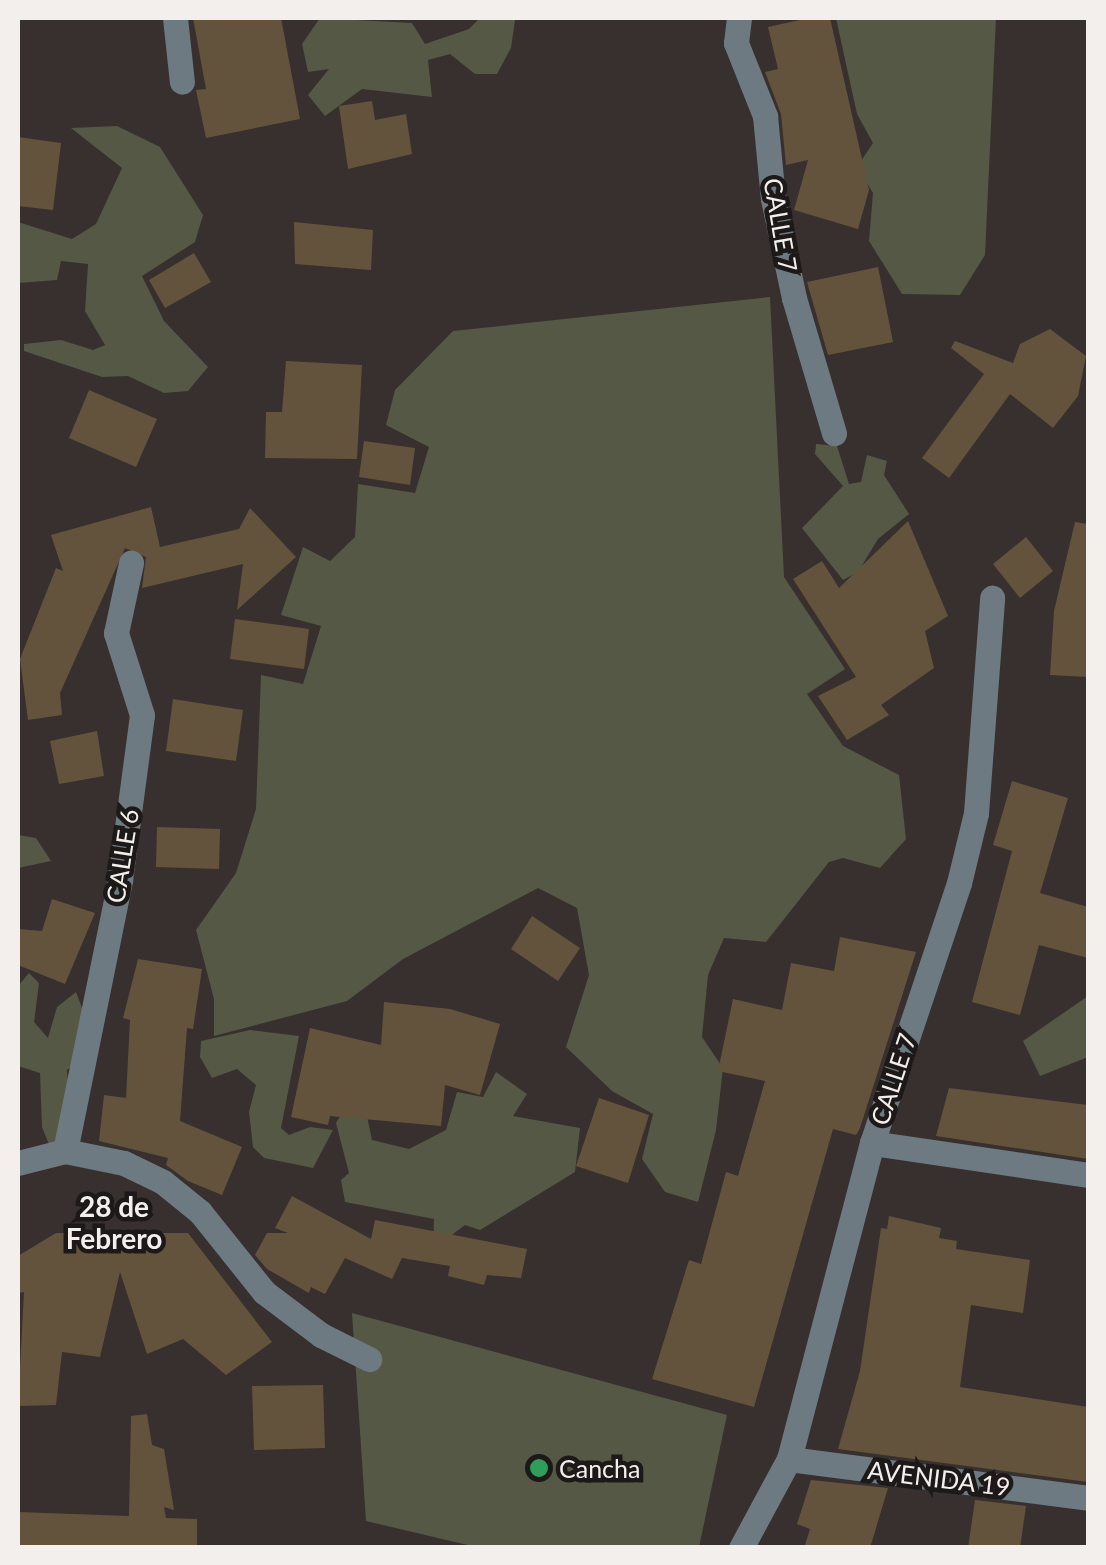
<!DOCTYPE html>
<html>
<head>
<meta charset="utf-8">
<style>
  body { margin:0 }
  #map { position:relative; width:1106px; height:1565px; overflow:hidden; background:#37302e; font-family:Lato,sans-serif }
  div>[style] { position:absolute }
  .green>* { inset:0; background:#545844 }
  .building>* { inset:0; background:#64533c }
  .minor>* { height:25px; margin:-12.5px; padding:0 12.5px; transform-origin:12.5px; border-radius:12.5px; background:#6e7a82 }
  .dots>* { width:28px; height:28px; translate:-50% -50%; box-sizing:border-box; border:5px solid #1c1918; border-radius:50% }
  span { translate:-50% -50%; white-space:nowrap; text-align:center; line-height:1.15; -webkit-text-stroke:9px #1c1918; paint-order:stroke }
  .street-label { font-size:25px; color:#f3efed }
  .poi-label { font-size:25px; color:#f3efed }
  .left { translate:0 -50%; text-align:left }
  .neighbourhood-label { font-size:28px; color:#f3efed; font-weight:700 }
  .frame { position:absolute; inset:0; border:20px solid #f3efed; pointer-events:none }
</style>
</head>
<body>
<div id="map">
  <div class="green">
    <div style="clip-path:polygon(320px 18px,412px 23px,425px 44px,469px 29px,480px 18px,515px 20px,511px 48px,497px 74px,475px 74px,450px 54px,428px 60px,432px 97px,362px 89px,325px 116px,308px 95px,329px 69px,308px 72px,302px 44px)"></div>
    <div style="clip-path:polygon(836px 18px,996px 18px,985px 255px,960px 295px,902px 294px,869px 241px,873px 193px,857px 167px,873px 143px,857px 114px)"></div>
    <div style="clip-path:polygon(117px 126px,160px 147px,203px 215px,195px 242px,142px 276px,164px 321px,208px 367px,188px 391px,164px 393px,128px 376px,102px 377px,24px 351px,24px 344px,61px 340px,93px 350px,105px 345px,85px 311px,88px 264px,61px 261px,57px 280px,18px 283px,18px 222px,72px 239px,96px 224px,122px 168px,71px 128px)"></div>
    <div style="clip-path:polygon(770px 297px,784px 577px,845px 669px,807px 694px,843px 746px,899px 775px,906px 839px,880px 868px,843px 858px,829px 862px,766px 942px,724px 938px,708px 975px,702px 1037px,723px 1068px,716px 1130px,698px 1202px,665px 1192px,642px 1159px,653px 1114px,612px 1091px,566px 1047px,589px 975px,577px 908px,538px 888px,403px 959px,347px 1001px,214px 1036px,214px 999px,196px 930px,236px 873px,256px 809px,261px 675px,303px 684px,321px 626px,281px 615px,303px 547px,330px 561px,355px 537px,358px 484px,415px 493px,429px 447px,386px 425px,395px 390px,453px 331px)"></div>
    <div style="clip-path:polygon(816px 444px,837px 446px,849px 484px,861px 482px,867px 455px,887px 461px,884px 475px,909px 514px,878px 539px,858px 572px,843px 580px,802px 528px,843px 486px,815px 454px)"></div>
    <div style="clip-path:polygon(18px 835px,36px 838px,51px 861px,18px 868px)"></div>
    <div style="clip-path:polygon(29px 973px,39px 983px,34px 1022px,48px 1038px,57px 1007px,76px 992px,82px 1008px,86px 1056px,67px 1070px,71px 1124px,52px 1152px,42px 1127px,40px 1073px,18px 1066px,18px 986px)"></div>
    <div style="clip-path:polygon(1088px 996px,1088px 1057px,1040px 1076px,1023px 1041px)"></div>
    <div style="clip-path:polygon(250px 1030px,299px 1036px,281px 1128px,289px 1135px,310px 1127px,333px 1130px,313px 1168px,264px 1158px,253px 1147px,249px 1112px,256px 1085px,237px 1069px,212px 1078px,200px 1057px,201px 1041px)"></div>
    <div style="clip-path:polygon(496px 1072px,527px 1094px,513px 1116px,580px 1128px,575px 1172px,480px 1230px,465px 1225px,433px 1249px,434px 1219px,345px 1202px,341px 1180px,349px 1173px,336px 1123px,349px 1101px,365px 1107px,372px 1140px,409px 1149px,446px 1130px,457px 1092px,483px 1097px)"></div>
    <div style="clip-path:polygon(352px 1313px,727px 1415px,699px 1547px,476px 1547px,366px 1521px)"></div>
  </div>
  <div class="building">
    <div style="clip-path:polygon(193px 18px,281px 18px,300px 119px,206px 138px,196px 90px,206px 89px)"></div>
    <div style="clip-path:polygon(809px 18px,830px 18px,869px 190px,858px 229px,794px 210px,808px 160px,786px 165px,781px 114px,765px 72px,778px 69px,768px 27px)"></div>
    <div style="clip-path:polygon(372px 101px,375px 120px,406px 114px,412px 154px,348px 169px,339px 106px)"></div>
    <div style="clip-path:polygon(18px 137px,61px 143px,53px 210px,18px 206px)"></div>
    <div style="clip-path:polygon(294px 222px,373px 230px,371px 270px,295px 264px)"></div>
    <div style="clip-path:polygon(194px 253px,211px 282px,165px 308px,149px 280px)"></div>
    <div style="clip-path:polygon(878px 267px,893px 342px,828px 355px,807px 282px)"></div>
    <div style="clip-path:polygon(1050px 329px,1086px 356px,1078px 396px,1053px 428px,1010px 394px,949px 478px,922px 458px,984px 374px,951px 348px,955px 341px,1013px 363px,1020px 344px)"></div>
    <div style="clip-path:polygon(286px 361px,362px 365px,357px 459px,265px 458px,266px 412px,282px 412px)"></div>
    <div style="clip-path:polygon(89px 390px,157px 419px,136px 467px,69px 438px)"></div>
    <div style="clip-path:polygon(364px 441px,415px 448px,410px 485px,359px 477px)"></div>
    <div style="clip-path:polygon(151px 507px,160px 547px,239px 529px,250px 508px,296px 557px,237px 610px,243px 564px,142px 588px,146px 557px,125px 548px,60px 693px,62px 715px,28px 720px,20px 659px,56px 568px,63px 571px,51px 535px)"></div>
    <div style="clip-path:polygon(908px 521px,948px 616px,925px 631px,934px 668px,881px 705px,889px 715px,847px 740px,818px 696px,856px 677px,793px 579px,822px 561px,839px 588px)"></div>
    <div style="clip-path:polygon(1075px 522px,1088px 524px,1088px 677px,1050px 675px,1054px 611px)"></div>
    <div style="clip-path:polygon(1026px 537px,1053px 571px,1020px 598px,993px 564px)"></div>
    <div style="clip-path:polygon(235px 619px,309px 629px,304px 669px,230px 659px)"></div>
    <div style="clip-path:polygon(173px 699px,243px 710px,236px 761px,166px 751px)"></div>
    <div style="clip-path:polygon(97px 731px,104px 776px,59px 784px,50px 741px)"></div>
    <div style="clip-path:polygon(1012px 781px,1068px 798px,1040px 893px,1088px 907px,1088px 958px,1039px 945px,1020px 1015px,972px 1002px,1012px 851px,993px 845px)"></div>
    <div style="clip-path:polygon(157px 827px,220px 829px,219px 869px,156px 867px)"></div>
    <div style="clip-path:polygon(52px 899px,95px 913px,65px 984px,18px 965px,18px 929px,42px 931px)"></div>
    <div style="clip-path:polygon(532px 916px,580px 948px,558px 981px,511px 949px)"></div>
    <div style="clip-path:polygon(840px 937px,916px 952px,860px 1128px,856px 1135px,833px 1129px,754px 1407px,652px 1379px,689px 1260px,701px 1264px,726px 1172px,738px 1176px,765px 1081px,718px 1071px,733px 999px,782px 1010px,791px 963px,834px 971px)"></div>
    <div style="clip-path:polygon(138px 959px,202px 969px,193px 1029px,187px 1028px,180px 1121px,242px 1147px,222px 1195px,188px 1181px,166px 1165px,168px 1158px,99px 1141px,104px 1095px,126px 1098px,130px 1020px,123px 1018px)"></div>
    <div style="clip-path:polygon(384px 1002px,450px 1009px,500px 1024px,480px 1095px,445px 1085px,441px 1126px,330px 1116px,328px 1125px,291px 1117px,310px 1028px,381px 1045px)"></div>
    <div style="clip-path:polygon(949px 1088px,1088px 1105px,1088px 1159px,936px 1136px)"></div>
    <div style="clip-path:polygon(599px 1098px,649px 1115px,628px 1183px,576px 1166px)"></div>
    <div style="clip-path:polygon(292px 1196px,371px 1239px,375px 1220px,527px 1249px,521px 1278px,487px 1275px,484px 1285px,448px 1276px,450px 1266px,402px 1258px,392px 1279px,345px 1258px,325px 1294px,311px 1287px,309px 1293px,267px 1269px,255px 1255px,267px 1233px,288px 1233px,275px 1228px)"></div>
    <div style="clip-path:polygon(889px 1216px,941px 1228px,939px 1238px,957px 1241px,956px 1249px,1030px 1260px,1023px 1313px,971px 1305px,960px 1387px,1088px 1407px,1088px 1482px,838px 1449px,860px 1371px,881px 1228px,887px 1229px)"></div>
    <div style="clip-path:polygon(56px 1233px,188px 1233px,272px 1342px,226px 1375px,183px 1339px,147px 1354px,120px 1272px,100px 1357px,62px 1352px,56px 1405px,18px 1406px,24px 1292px,18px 1293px,18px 1256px)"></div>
    <div style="clip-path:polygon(323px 1385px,325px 1448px,254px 1450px,252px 1386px)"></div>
    <div style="clip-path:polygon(147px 1414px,152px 1445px,164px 1449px,174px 1510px,164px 1507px,166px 1518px,197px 1519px,197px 1548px,18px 1548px,18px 1512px,129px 1516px,131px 1416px)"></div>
    <div style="clip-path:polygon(811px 1480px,888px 1488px,870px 1548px,804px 1548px,810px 1529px,797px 1524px)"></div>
    <div style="clip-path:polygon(975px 1500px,1026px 1506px,1020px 1548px,968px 1548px)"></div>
  </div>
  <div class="minor">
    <div style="left:175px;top:18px;width:64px;rotate:83.8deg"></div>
    <div style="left:739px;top:18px;width:25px;rotate:97deg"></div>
    <div style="left:736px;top:43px;width:79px;rotate:68.3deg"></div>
    <div style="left:765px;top:116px;width:83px;rotate:84.5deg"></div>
    <div style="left:773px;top:199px;width:101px;rotate:78deg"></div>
    <div style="left:794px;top:298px;width:141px;rotate:73.5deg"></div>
    <div style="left:872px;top:1143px;width:218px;rotate:8.4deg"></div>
    <div style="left:65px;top:1151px;width:277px;rotate:-78.5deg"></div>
    <div style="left:120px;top:880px;width:166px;rotate:-82.4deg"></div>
    <div style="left:142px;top:715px;width:86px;rotate:-107.6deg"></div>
    <div style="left:116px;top:633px;width:72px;rotate:-77.9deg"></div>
    <div style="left:18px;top:1163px;width:49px;rotate:-14.3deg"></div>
    <div style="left:65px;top:1151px;width:60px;rotate:11.5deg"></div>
    <div style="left:124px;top:1163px;width:43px;rotate:26deg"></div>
    <div style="left:163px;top:1182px;width:48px;rotate:39deg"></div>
    <div style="left:200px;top:1212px;width:102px;rotate:51.3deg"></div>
    <div style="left:264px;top:1292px;width:71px;rotate:37deg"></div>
    <div style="left:321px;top:1335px;width:54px;rotate:26.6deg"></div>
    <div style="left:789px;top:1459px;width:302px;rotate:7.4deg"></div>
    <div style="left:741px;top:1548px;width:101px;rotate:-61.7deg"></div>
    <div style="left:789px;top:1459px;width:327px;rotate:-75.3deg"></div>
    <div style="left:872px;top:1143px;width:274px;rotate:-71.5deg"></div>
    <div style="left:959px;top:883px;width:72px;rotate:-76.3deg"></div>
    <div style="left:976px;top:813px;width:216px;rotate:-85.7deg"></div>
  </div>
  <div class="dots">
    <div style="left:539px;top:1468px;background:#2e9e5b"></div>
  </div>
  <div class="street-label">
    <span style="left:781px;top:225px;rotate:80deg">CALLE 7</span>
    <span style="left:122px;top:856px;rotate:-81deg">CALLE 6</span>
    <span style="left:893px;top:1079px;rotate:-72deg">CALLE 7</span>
    <span style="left:939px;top:1478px;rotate:7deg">AVENIDA 19</span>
  </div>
  <div class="poi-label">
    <span class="left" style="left:559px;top:1468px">Cancha</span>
  </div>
  <div class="neighbourhood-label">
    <span style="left:114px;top:1222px">28 de<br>Febrero</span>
  </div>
  <div class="frame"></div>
</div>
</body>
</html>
